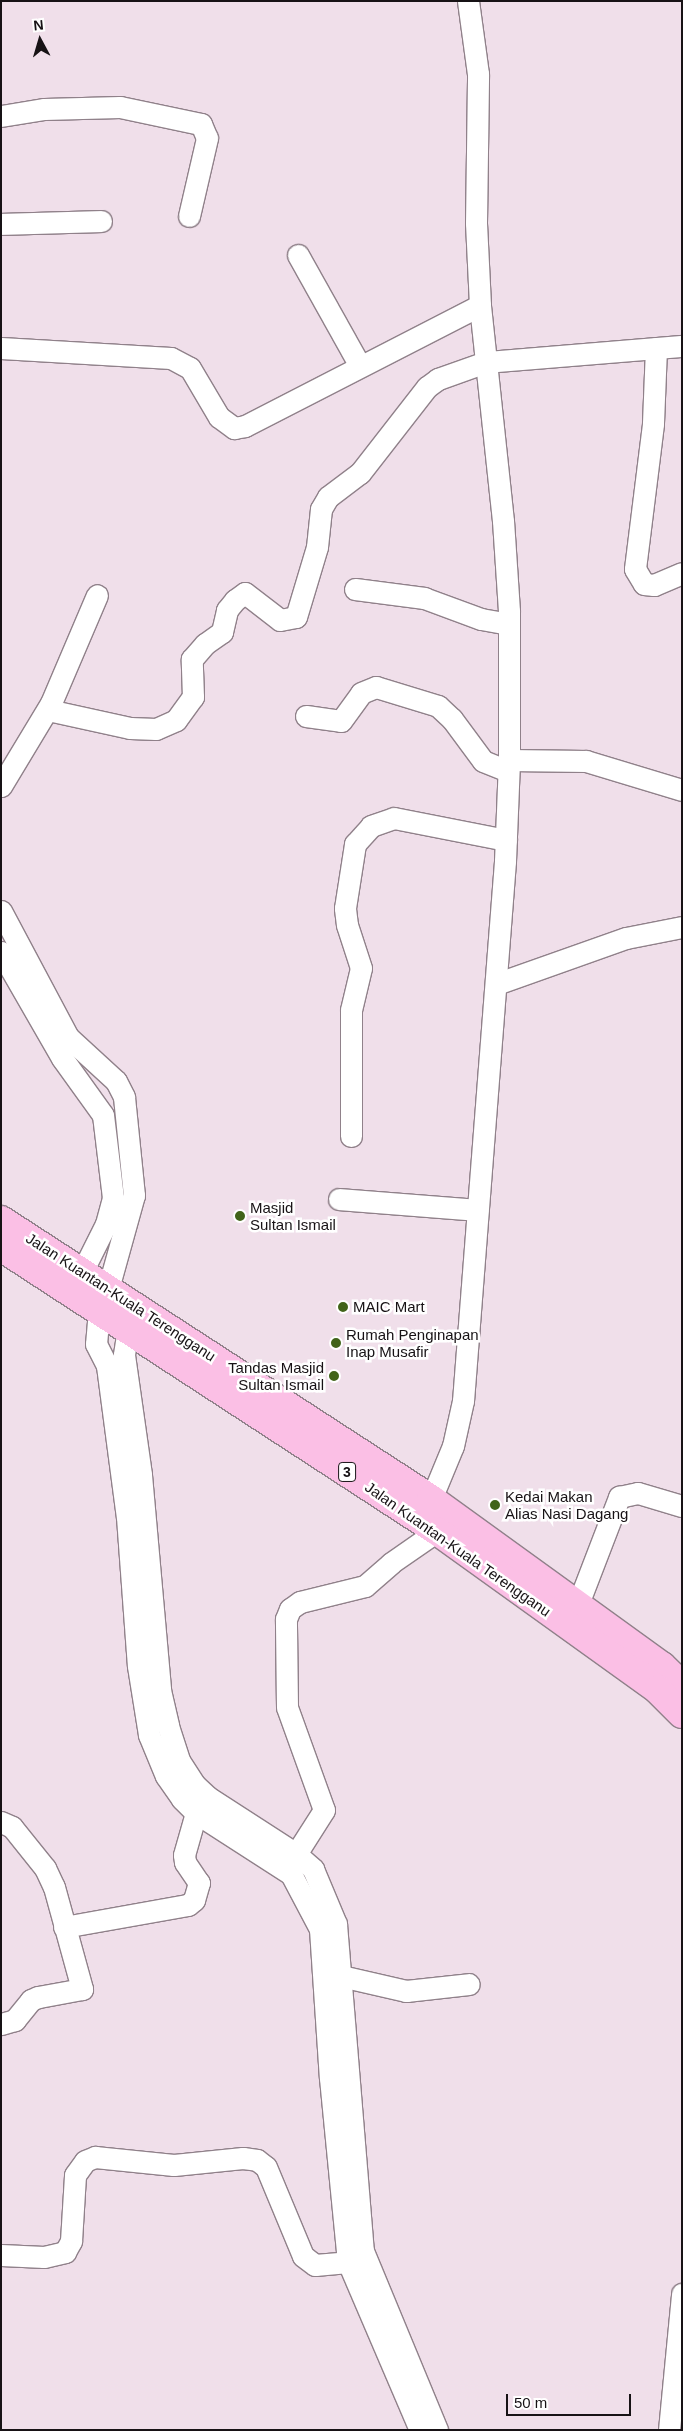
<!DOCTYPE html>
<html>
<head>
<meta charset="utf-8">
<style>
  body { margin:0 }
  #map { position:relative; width:683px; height:2431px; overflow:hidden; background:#f0dfea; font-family:Helvetica,sans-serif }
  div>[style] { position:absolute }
  .roads { filter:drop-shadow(1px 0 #90818a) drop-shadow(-1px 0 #90818a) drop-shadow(0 1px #90818a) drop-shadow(0 -1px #90818a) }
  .minor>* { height:21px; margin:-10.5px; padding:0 10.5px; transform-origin:10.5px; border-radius:10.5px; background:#fff }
  .highway>* { height:28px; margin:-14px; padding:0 14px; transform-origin:14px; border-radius:14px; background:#fbbfe5 }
  .dots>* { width:14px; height:14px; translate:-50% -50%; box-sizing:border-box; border:2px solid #fff; border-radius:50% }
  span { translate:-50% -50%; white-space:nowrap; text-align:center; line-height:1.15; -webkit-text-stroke:5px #fff; paint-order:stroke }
  .shield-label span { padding:1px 4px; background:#fff; border:1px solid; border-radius:4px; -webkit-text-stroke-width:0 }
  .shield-label { font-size:14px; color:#171215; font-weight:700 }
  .poi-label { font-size:15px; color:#171215 }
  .left { translate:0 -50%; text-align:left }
  .right { translate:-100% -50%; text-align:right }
  .street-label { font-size:15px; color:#171215 }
  .frame { position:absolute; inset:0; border:2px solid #171215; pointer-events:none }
  .north { position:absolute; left:15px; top:15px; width:50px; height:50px; -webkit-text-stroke:4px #fff; paint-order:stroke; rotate:354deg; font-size:14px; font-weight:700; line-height:20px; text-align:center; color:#171215 }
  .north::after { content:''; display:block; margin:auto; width:18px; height:22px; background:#171215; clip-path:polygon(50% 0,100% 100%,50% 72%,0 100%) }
  .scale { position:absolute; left:506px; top:2394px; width:125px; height:22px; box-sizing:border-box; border:2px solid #171215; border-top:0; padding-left:6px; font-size:15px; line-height:18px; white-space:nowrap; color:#171215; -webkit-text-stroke:4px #fff; paint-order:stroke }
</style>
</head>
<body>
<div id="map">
  <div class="roads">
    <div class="minor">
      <div style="left:1px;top:116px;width:44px;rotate:-9.2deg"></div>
      <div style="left:44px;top:109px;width:76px;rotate:-1.5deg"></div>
      <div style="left:120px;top:107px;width:83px;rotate:11.9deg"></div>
      <div style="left:201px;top:124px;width:15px;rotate:67deg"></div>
      <div style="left:207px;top:138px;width:80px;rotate:103deg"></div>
      <div style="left:1px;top:224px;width:100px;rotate:-1.7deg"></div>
      <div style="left:298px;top:255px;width:127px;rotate:60.8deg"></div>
      <div style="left:1px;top:348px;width:170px;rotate:3.4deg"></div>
      <div style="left:171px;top:358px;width:21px;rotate:28deg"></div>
      <div style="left:190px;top:368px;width:57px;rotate:59.4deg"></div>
      <div style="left:219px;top:417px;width:19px;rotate:36deg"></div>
      <div style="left:234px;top:428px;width:11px;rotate:-10deg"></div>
      <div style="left:245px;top:426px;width:264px;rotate:-27.2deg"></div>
      <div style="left:656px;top:348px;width:76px;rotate:92.3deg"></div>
      <div style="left:653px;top:424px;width:146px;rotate:97.1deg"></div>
      <div style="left:635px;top:569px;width:17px;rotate:59deg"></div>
      <div style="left:644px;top:584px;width:10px;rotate:6deg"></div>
      <div style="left:654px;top:585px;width:30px;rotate:-23deg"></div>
      <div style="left:355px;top:589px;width:70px;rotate:7.4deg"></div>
      <div style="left:424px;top:598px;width:61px;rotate:20.2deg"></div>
      <div style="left:481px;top:619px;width:28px;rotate:10deg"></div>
      <div style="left:48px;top:710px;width:84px;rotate:12.4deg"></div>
      <div style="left:130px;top:728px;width:26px;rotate:2deg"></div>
      <div style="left:156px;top:729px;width:22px;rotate:-24deg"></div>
      <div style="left:176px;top:720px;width:29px;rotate:-54deg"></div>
      <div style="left:193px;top:697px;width:38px;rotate:-92deg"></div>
      <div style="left:192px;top:659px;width:20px;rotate:-49deg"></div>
      <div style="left:205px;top:644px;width:21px;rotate:-35deg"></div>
      <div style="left:222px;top:632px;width:23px;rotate:-77deg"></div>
      <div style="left:227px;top:610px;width:13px;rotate:-51deg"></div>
      <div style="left:235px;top:600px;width:12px;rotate:-35deg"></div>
      <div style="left:245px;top:593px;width:44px;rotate:37.6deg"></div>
      <div style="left:280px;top:620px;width:16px;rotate:-11deg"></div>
      <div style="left:296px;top:617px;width:73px;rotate:-73.3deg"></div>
      <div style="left:317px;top:547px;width:38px;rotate:-84deg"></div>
      <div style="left:321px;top:509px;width:14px;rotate:-60deg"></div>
      <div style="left:328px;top:497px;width:40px;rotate:-37deg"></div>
      <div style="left:360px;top:473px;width:109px;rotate:-52.1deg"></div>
      <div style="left:427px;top:387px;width:14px;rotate:-36deg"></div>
      <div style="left:438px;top:379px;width:51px;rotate:-19.5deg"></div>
      <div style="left:486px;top:362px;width:197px;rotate:-4.7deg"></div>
      <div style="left:306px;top:716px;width:35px;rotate:8deg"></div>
      <div style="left:341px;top:721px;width:34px;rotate:-54deg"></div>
      <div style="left:361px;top:693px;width:16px;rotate:-22deg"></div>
      <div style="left:376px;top:687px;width:65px;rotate:17deg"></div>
      <div style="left:438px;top:706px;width:19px;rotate:43deg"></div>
      <div style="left:452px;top:719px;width:52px;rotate:53.6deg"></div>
      <div style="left:483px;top:761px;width:27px;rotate:22deg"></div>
      <div style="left:509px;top:760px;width:77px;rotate:0.7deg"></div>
      <div style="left:586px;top:761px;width:100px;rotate:16.8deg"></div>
      <div style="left:1px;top:786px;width:97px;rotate:-58.9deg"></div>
      <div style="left:51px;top:703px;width:117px;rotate:-66.9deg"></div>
      <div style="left:1px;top:911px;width:143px;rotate:62deg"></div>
      <div style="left:68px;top:1037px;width:65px;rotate:42.5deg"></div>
      <div style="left:116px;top:1081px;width:18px;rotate:63deg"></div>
      <div style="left:124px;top:1097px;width:99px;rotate:84.2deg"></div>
      <div style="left:134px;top:1195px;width:98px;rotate:105.5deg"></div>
      <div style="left:1px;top:952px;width:122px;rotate:60.1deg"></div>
      <div style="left:62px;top:1058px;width:70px;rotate:54.3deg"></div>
      <div style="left:103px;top:1115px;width:84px;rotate:83.1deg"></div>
      <div style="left:113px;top:1198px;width:27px;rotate:105deg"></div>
      <div style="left:106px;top:1224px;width:54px;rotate:116.6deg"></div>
      <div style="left:496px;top:984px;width:138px;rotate:-19.5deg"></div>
      <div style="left:626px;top:938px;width:57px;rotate:-11.1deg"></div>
      <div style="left:351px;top:1136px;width:126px;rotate:-90deg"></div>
      <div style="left:351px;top:1010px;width:43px;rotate:-76.6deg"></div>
      <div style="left:361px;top:968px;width:45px;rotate:-108deg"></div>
      <div style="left:347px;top:925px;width:17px;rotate:-97deg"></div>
      <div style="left:345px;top:908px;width:65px;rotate:-81.1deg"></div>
      <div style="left:355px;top:844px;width:24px;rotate:-48deg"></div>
      <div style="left:371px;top:826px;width:24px;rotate:-19deg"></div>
      <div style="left:394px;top:818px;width:114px;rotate:11.1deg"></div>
      <div style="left:339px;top:1199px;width:139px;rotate:4.5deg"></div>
      <div style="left:99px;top:1310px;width:34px;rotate:95deg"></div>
      <div style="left:96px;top:1344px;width:25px;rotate:63deg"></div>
      <div style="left:107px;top:1366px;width:152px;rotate:82.5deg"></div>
      <div style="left:127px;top:1517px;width:149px;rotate:85.8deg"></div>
      <div style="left:138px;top:1666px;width:70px;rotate:80.9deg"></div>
      <div style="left:149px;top:1735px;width:44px;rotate:67.5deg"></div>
      <div style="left:166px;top:1776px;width:28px;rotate:55deg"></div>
      <div style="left:182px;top:1799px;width:20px;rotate:45deg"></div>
      <div style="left:196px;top:1813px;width:113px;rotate:32.7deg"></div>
      <div style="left:291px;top:1874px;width:62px;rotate:62.2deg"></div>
      <div style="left:320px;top:1929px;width:149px;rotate:86.2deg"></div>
      <div style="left:330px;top:2078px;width:185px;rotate:84.4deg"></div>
      <div style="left:348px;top:2262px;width:183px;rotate:66.8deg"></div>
      <div style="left:128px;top:1329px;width:26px;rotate:99deg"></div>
      <div style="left:124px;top:1355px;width:121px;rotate:81.9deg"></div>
      <div style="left:141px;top:1475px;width:216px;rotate:84.9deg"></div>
      <div style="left:160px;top:1690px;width:37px;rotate:77deg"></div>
      <div style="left:168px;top:1726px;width:38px;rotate:72deg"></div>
      <div style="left:180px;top:1762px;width:27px;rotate:57deg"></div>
      <div style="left:195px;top:1785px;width:18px;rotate:43deg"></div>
      <div style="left:208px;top:1797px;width:105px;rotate:32.9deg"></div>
      <div style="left:296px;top:1854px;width:23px;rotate:41deg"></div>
      <div style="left:313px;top:1869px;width:60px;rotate:67.3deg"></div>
      <div style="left:336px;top:1924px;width:328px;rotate:85.3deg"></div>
      <div style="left:363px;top:2251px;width:194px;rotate:67.5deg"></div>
      <div style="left:431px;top:1499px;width:57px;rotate:-67.5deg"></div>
      <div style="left:453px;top:1446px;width:46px;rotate:-77.5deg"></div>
      <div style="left:463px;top:1401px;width:542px;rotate:-85.55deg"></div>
      <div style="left:505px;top:861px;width:101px;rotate:-87.7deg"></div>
      <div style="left:509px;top:760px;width:149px;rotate:-90deg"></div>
      <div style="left:509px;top:611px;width:90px;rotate:-93.8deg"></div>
      <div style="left:503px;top:521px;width:217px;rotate:-96.1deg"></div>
      <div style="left:480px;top:305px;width:82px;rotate:-92.8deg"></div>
      <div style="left:476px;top:223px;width:149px;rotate:-89.2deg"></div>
      <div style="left:478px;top:74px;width:74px;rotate:-97.8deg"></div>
      <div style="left:578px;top:1604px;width:115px;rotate:-69deg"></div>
      <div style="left:619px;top:1497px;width:19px;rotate:-12deg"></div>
      <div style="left:638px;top:1493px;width:46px;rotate:16.5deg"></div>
      <div style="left:1px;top:1822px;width:12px;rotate:24deg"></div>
      <div style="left:12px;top:1827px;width:53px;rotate:51.2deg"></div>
      <div style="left:45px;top:1868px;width:21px;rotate:65deg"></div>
      <div style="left:54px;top:1887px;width:106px;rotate:74.6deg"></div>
      <div style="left:82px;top:1989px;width:45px;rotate:169.7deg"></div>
      <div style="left:38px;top:1997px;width:8px;rotate:157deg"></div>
      <div style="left:31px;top:2000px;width:26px;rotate:129deg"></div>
      <div style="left:15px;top:2020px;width:15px;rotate:164deg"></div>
      <div style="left:296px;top:1854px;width:52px;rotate:-57.5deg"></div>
      <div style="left:324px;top:1810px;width:109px;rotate:-109.8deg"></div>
      <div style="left:287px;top:1707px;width:88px;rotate:-90.7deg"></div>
      <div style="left:286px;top:1619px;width:11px;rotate:-68deg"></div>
      <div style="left:290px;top:1609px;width:12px;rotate:-35deg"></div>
      <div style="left:300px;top:1602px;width:67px;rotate:-13.8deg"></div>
      <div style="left:365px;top:1586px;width:35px;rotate:-41deg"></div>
      <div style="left:391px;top:1563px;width:56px;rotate:-34.8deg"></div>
      <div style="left:64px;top:1927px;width:126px;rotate:-10.1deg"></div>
      <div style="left:188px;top:1905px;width:8px;rotate:-40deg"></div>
      <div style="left:194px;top:1900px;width:18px;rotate:-74deg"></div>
      <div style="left:199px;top:1883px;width:25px;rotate:-124deg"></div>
      <div style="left:185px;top:1862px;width:7px;rotate:-98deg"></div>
      <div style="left:184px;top:1855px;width:44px;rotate:-74.1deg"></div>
      <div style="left:341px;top:1976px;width:67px;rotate:13deg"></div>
      <div style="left:406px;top:1991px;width:63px;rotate:-6.3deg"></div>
      <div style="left:1px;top:2255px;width:43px;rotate:2.7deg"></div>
      <div style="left:44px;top:2257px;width:22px;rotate:-13deg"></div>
      <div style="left:65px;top:2252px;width:13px;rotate:-61deg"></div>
      <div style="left:71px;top:2241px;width:66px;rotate:-86.5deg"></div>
      <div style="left:75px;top:2175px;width:17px;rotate:-54deg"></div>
      <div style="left:85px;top:2161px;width:11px;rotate:-22deg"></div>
      <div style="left:95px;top:2157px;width:79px;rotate:5.8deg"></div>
      <div style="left:174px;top:2165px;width:69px;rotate:-5.8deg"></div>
      <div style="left:243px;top:2158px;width:14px;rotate:8deg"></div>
      <div style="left:257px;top:2160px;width:11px;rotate:38deg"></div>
      <div style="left:266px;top:2167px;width:96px;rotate:67.4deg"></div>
      <div style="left:303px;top:2256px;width:15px;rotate:37deg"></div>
      <div style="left:315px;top:2265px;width:33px;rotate:-5deg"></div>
      <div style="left:669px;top:2430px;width:137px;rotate:-84.5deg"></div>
    </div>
    <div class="highway">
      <div style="left:1px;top:1220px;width:513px;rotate:32.98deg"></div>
      <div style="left:431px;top:1499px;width:285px;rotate:35.9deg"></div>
      <div style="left:662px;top:1666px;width:28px;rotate:44deg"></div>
      <div style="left:1px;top:1247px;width:520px;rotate:33.08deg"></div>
      <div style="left:437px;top:1531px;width:272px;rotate:35.7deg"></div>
      <div style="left:658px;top:1690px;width:34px;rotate:45deg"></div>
    </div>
  </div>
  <div class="dots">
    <div style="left:240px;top:1216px;background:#416319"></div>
    <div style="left:343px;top:1307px;background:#416319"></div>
    <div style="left:336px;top:1343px;background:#416319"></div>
    <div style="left:334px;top:1376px;background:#416319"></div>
    <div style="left:495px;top:1505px;background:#416319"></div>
  </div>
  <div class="shield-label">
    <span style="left:347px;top:1472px">3</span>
  </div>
  <div class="poi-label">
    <span class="left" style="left:250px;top:1216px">Masjid<br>Sultan Ismail</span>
    <span class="left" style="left:353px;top:1307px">MAIC Mart</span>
    <span class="left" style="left:346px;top:1343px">Rumah Penginapan<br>Inap Musafir</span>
    <span class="right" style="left:324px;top:1376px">Tandas Masjid<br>Sultan Ismail</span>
    <span class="left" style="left:505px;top:1505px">Kedai Makan<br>Alias Nasi Dagang</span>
  </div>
  <div class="street-label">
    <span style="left:121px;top:1297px;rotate:33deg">Jalan Kuantan-Kuala Terengganu</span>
    <span style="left:458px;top:1549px;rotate:35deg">Jalan Kuantan-Kuala Terengganu</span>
  </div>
  <div class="frame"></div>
  <div class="north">N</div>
  <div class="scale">50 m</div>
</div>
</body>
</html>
